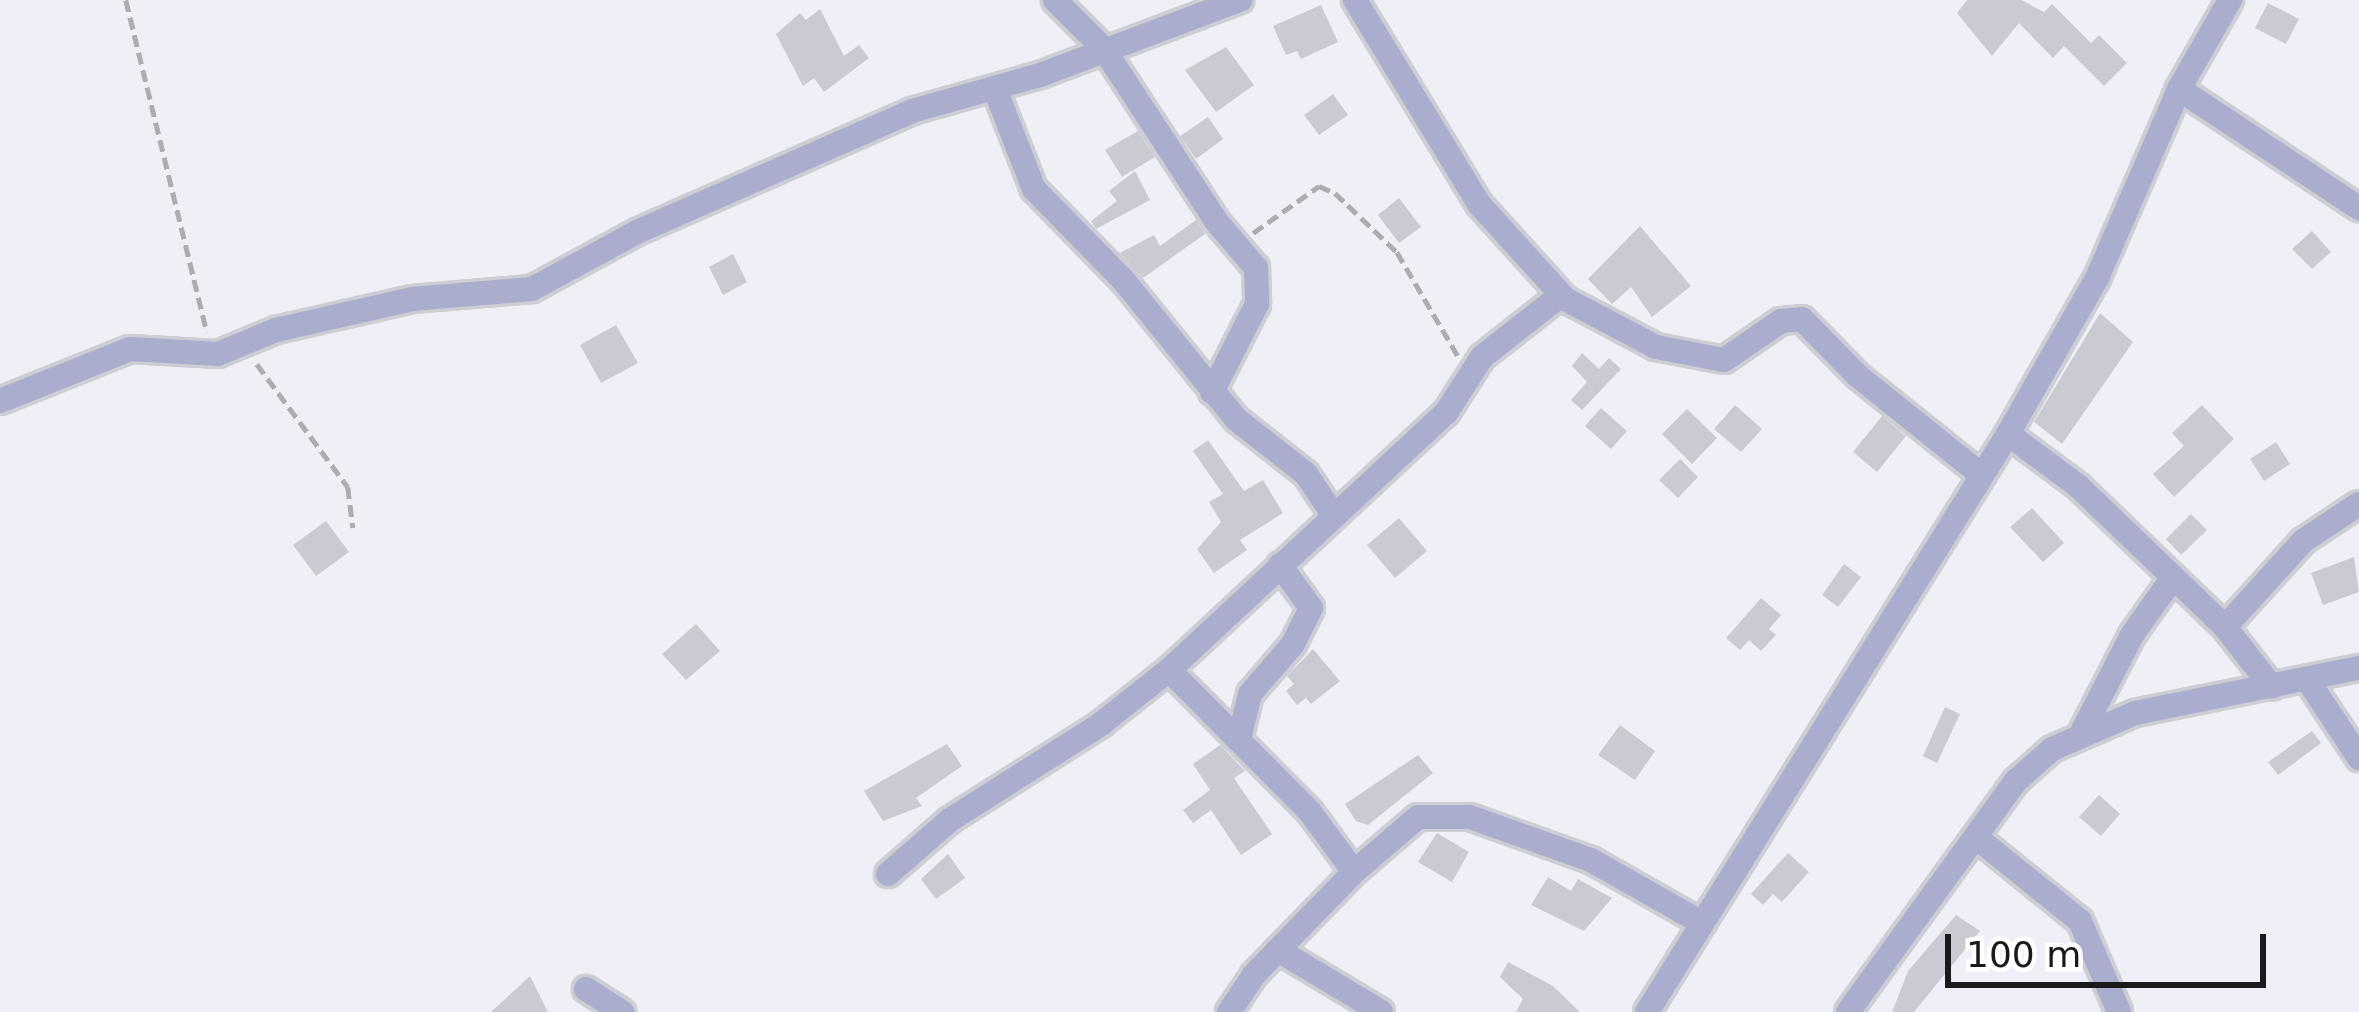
<!DOCTYPE html>
<html>
<head>
<meta charset="utf-8">
<style>
  body { margin:0 }
  #map { position:relative; width:2359px; height:1012px; overflow:hidden; background:#eff0f7; font-family:"DejaVu Sans",sans-serif }
  div>[style] { position:absolute }
  .building>* { inset:0; background:#cacbd2 }
  .path>* { height:4.5px; margin-top:-2.25px; transform-origin:0; background:repeating-linear-gradient(90deg,#acadb2 0 12px,transparent 0 18px) }
  .roads { filter:drop-shadow(3px 0 #cdced4) drop-shadow(-3px 0 #cdced4) drop-shadow(0 3px #cdced4) drop-shadow(0 -3px #cdced4) }
  .street>* { height:24px; margin:-12px; padding:0 12px; transform-origin:12px; border-radius:12px; background:#aaadcd }
  span { translate:-50% -50%; white-space:nowrap; text-align:center; line-height:1.15; -webkit-text-stroke:9px #fff; paint-order:stroke }
  .scale { position:absolute; left:1945px; top:934px; width:321px; height:54px; box-sizing:border-box; border:6px solid #191a1c; border-top:0; padding-left:15px; font-size:36px; line-height:42px; white-space:nowrap; color:#191a1c; -webkit-text-stroke:9px #fff; paint-order:stroke }
</style>
</head>
<body>
<div id="map">
  <div class="building">
    <div style="clip-path:polygon(1967px 0,2021px 0,2044px 12px,2052px 4px,2091px 43px,2099px 35px,2127px 63px,2104px 86px,2064px 46px,2053px 58px,2019px 23px,1992px 56px,1957px 13px)"></div>
    <div style="clip-path:polygon(2268px 3px,2299px 19px,2286px 44px,2255px 28px)"></div>
    <div style="clip-path:polygon(1321px 5px,1338px 42px,1301px 59px,1297px 51px,1286px 55px,1273px 26px)"></div>
    <div style="clip-path:polygon(820px 9px,844px 56px,859px 45px,869px 58px,824px 92px,814px 78px,803px 86px,776px 34px,800px 13px,806px 20px)"></div>
    <div style="clip-path:polygon(1226px 47px,1254px 85px,1216px 112px,1185px 70px)"></div>
    <div style="clip-path:polygon(1333px 94px,1348px 115px,1319px 135px,1304px 115px)"></div>
    <div style="clip-path:polygon(1208px 117px,1223px 139px,1196px 159px,1180px 136px)"></div>
    <div style="clip-path:polygon(1138px 131px,1155px 157px,1122px 177px,1105px 150px)"></div>
    <div style="clip-path:polygon(1135px 171px,1150px 200px,1096px 229px,1091px 221px,1117px 201px,1109px 191px)"></div>
    <div style="clip-path:polygon(1399px 198px,1421px 227px,1399px 243px,1378px 215px)"></div>
    <div style="clip-path:polygon(1196px 220px,1205px 234px,1143px 278px,1120px 253px,1154px 235px,1160px 246px)"></div>
    <div style="clip-path:polygon(1640px 226px,1691px 286px,1652px 317px,1631px 287px,1612px 304px,1588px 279px)"></div>
    <div style="clip-path:polygon(2312px 231px,2331px 252px,2312px 269px,2292px 249px)"></div>
    <div style="clip-path:polygon(733px 254px,747px 282px,723px 295px,709px 267px)"></div>
    <div style="clip-path:polygon(2100px 313px,2133px 342px,2062px 444px,2034px 422px)"></div>
    <div style="clip-path:polygon(616px 325px,638px 363px,601px 383px,580px 345px)"></div>
    <div style="clip-path:polygon(1582px 353px,1599px 369px,1609px 358px,1621px 369px,1582px 410px,1571px 400px,1587px 382px,1572px 366px)"></div>
    <div style="clip-path:polygon(1735px 405px,1762px 429px,1741px 452px,1714px 429px)"></div>
    <div style="clip-path:polygon(2202px 405px,2234px 439px,2174px 497px,2153px 474px,2184px 446px,2172px 433px)"></div>
    <div style="clip-path:polygon(1601px 408px,1627px 431px,1611px 449px,1585px 426px)"></div>
    <div style="clip-path:polygon(1687px 409px,1717px 438px,1692px 464px,1662px 434px)"></div>
    <div style="clip-path:polygon(1882px 416px,1906px 436px,1877px 472px,1853px 452px)"></div>
    <div style="clip-path:polygon(1208px 440px,1244px 491px,1263px 480px,1283px 513px,1240px 540px,1247px 550px,1214px 573px,1197px 549px,1221px 522px,1209px 502px,1223px 494px,1193px 451px)"></div>
    <div style="clip-path:polygon(2276px 442px,2290px 464px,2264px 481px,2250px 459px)"></div>
    <div style="clip-path:polygon(1680px 459px,1698px 477px,1678px 498px,1659px 480px)"></div>
    <div style="clip-path:polygon(2032px 508px,2064px 543px,2043px 562px,2010px 527px)"></div>
    <div style="clip-path:polygon(2191px 514px,2207px 530px,2181px 555px,2166px 539px)"></div>
    <div style="clip-path:polygon(1399px 518px,1427px 551px,1395px 578px,1367px 545px)"></div>
    <div style="clip-path:polygon(326px 521px,349px 552px,316px 576px,293px 545px)"></div>
    <div style="clip-path:polygon(2354px 557px,2359px 592px,2323px 605px,2311px 573px)"></div>
    <div style="clip-path:polygon(1844px 564px,1861px 577px,1838px 607px,1822px 595px)"></div>
    <div style="clip-path:polygon(1761px 598px,1781px 615px,1769px 629px,1776px 635px,1761px 651px,1749px 640px,1740px 650px,1726px 638px)"></div>
    <div style="clip-path:polygon(696px 624px,720px 651px,686px 680px,662px 654px)"></div>
    <div style="clip-path:polygon(1313px 649px,1340px 681px,1311px 704px,1306px 698px,1297px 705px,1286px 691px,1294px 684px,1287px 676px)"></div>
    <div style="clip-path:polygon(1945px 707px,1960px 714px,1937px 763px,1923px 756px)"></div>
    <div style="clip-path:polygon(1620px 725px,1655px 751px,1635px 780px,1598px 755px)"></div>
    <div style="clip-path:polygon(2312px 731px,2321px 743px,2278px 775px,2268px 762px)"></div>
    <div style="clip-path:polygon(947px 744px,962px 766px,916px 798px,922px 806px,883px 821px,864px 791px)"></div>
    <div style="clip-path:polygon(1220px 745px,1245px 771px,1234px 778px,1272px 834px,1241px 855px,1211px 810px,1193px 823px,1183px 810px,1210px 790px,1193px 764px)"></div>
    <div style="clip-path:polygon(1418px 755px,1433px 773px,1368px 825px,1356px 821px,1345px 804px)"></div>
    <div style="clip-path:polygon(2099px 795px,2120px 814px,2101px 836px,2079px 817px)"></div>
    <div style="clip-path:polygon(1437px 833px,1469px 852px,1452px 882px,1418px 862px)"></div>
    <div style="clip-path:polygon(1788px 853px,1809px 872px,1782px 902px,1773px 894px,1763px 905px,1751px 894px)"></div>
    <div style="clip-path:polygon(948px 854px,965px 878px,936px 899px,921px 879px)"></div>
    <div style="clip-path:polygon(1548px 877px,1571px 891px,1578px 879px,1612px 898px,1584px 931px,1531px 905px)"></div>
    <div style="clip-path:polygon(1956px 915px,1980px 931px,1914px 1012px,1892px 1012px,1908px 971px)"></div>
    <div style="clip-path:polygon(1508px 962px,1553px 986px,1580px 1012px,1516px 1012px,1523px 999px,1500px 977px)"></div>
    <div style="clip-path:polygon(530px 976px,548px 1012px,491px 1012px)"></div>
  </div>
  <div class="path">
    <div style="left:126px;top:0;width:342px;rotate:76.3deg"></div>
    <div style="left:1253px;top:233px;width:81px;rotate:-35.5deg"></div>
    <div style="left:1319px;top:186px;width:17px;rotate:24deg"></div>
    <div style="left:1335px;top:193px;width:86px;rotate:43.6deg"></div>
    <div style="left:1397px;top:252px;width:121px;rotate:59.6deg"></div>
    <div style="left:257px;top:364px;width:153px;rotate:53.5deg"></div>
    <div style="left:348px;top:487px;width:41px;rotate:83deg"></div>
  </div>
  <div class="roads">
    <div class="street">
      <div style="left:1055px;top:0;width:69px;rotate:45deg"></div>
      <div style="left:1104px;top:49px;width:205px;rotate:56.9deg"></div>
      <div style="left:1216px;top:221px;width:62px;rotate:49.6deg"></div>
      <div style="left:1256px;top:268px;width:36px;rotate:88deg"></div>
      <div style="left:1257px;top:304px;width:99px;rotate:117.1deg"></div>
      <div style="left:1355px;top:0;width:239px;rotate:58.7deg"></div>
      <div style="left:1479px;top:204px;width:128px;rotate:47.8deg"></div>
      <div style="left:1565px;top:299px;width:103px;rotate:27.8deg"></div>
      <div style="left:1656px;top:347px;width:69px;rotate:10.8deg"></div>
      <div style="left:1724px;top:360px;width:69px;rotate:-34.4deg"></div>
      <div style="left:1781px;top:321px;width:21px;rotate:-5deg"></div>
      <div style="left:1802px;top:319px;width:80px;rotate:45.5deg"></div>
      <div style="left:1858px;top:376px;width:154px;rotate:38.7deg"></div>
      <div style="left:995px;top:89px;width:107px;rotate:68.7deg"></div>
      <div style="left:1034px;top:189px;width:129px;rotate:45.6deg"></div>
      <div style="left:1124px;top:281px;width:178px;rotate:50.9deg"></div>
      <div style="left:1236px;top:419px;width:89px;rotate:38.2deg"></div>
      <div style="left:1306px;top:474px;width:50px;rotate:56.3deg"></div>
      <div style="left:2179px;top:89px;width:216px;rotate:33.5deg"></div>
      <div style="left:0;top:401px;width:140px;rotate:-21.8deg"></div>
      <div style="left:130px;top:349px;width:88px;rotate:3.3deg"></div>
      <div style="left:218px;top:354px;width:63px;rotate:-22.5deg"></div>
      <div style="left:276px;top:330px;width:139px;rotate:-12.8deg"></div>
      <div style="left:412px;top:299px;width:120px;rotate:-4.8deg"></div>
      <div style="left:532px;top:289px;width:119px;rotate:-28.5deg"></div>
      <div style="left:637px;top:232px;width:300px;rotate:-23.7deg"></div>
      <div style="left:912px;top:111px;width:133px;rotate:-15.7deg"></div>
      <div style="left:1040px;top:75px;width:214px;rotate:-20.6deg"></div>
      <div style="left:2008px;top:434px;width:87px;rotate:36.6deg"></div>
      <div style="left:2078px;top:486px;width:204px;rotate:43.8deg"></div>
      <div style="left:2225px;top:627px;width:76px;rotate:51.9deg"></div>
      <div style="left:2225px;top:627px;width:116px;rotate:-47.8deg"></div>
      <div style="left:2303px;top:541px;width:67px;rotate:-33.5deg"></div>
      <div style="left:1169px;top:670px;width:200px;rotate:45.2deg"></div>
      <div style="left:1310px;top:812px;width:74px;rotate:53.7deg"></div>
      <div style="left:1354px;top:872px;width:144px;rotate:134.2deg"></div>
      <div style="left:1254px;top:975px;width:45px;rotate:124deg"></div>
      <div style="left:2307px;top:679px;width:95px;rotate:56.6deg"></div>
      <div style="left:2081px;top:734px;width:111px;rotate:-62.7deg"></div>
      <div style="left:2132px;top:635px;width:69px;rotate:-54.5deg"></div>
      <div style="left:1239px;top:739px;width:46px;rotate:-76.3deg"></div>
      <div style="left:1250px;top:694px;width:66px;rotate:-49.3deg"></div>
      <div style="left:1293px;top:644px;width:40px;rotate:-63.4deg"></div>
      <div style="left:1311px;top:608px;width:53px;rotate:-125.8deg"></div>
      <div style="left:1977px;top:838px;width:132px;rotate:38.9deg"></div>
      <div style="left:2080px;top:921px;width:99px;rotate:66.8deg"></div>
      <div style="left:1354px;top:872px;width:84px;rotate:-40.7deg"></div>
      <div style="left:1418px;top:817px;width:52px"></div>
      <div style="left:1470px;top:817px;width:128px;rotate:19.6deg"></div>
      <div style="left:1591px;top:860px;width:125px;rotate:29.6deg"></div>
      <div style="left:888px;top:874px;width:82px;rotate:-41.1deg"></div>
      <div style="left:950px;top:820px;width:179px;rotate:-32.4deg"></div>
      <div style="left:1101px;top:724px;width:87px;rotate:-38.5deg"></div>
      <div style="left:1169px;top:670px;width:378px;rotate:-42.9deg"></div>
      <div style="left:1446px;top:413px;width:67px;rotate:-57.3deg"></div>
      <div style="left:1482px;top:357px;width:100px;rotate:-38.1deg"></div>
      <div style="left:1278px;top:950px;width:120px;rotate:31deg"></div>
      <div style="left:586px;top:989px;width:43px;rotate:32.6deg"></div>
      <div style="left:1647px;top:1012px;width:681px;rotate:-58.01deg"></div>
      <div style="left:2008px;top:434px;width:180px;rotate:-60.3deg"></div>
      <div style="left:2097px;top:278px;width:206px;rotate:-66.5deg"></div>
      <div style="left:2179px;top:89px;width:103px;rotate:-60.2deg"></div>
      <div style="left:1848px;top:1012px;width:286px;rotate:-54deg"></div>
      <div style="left:2016px;top:781px;width:48px;rotate:-41.6deg"></div>
      <div style="left:2052px;top:749px;width:90px;rotate:-23.4deg"></div>
      <div style="left:2135px;top:713px;width:228px;rotate:-11.4deg"></div>
    </div>
  </div>
  <div class="scale">100 m</div>
</div>
</body>
</html>
